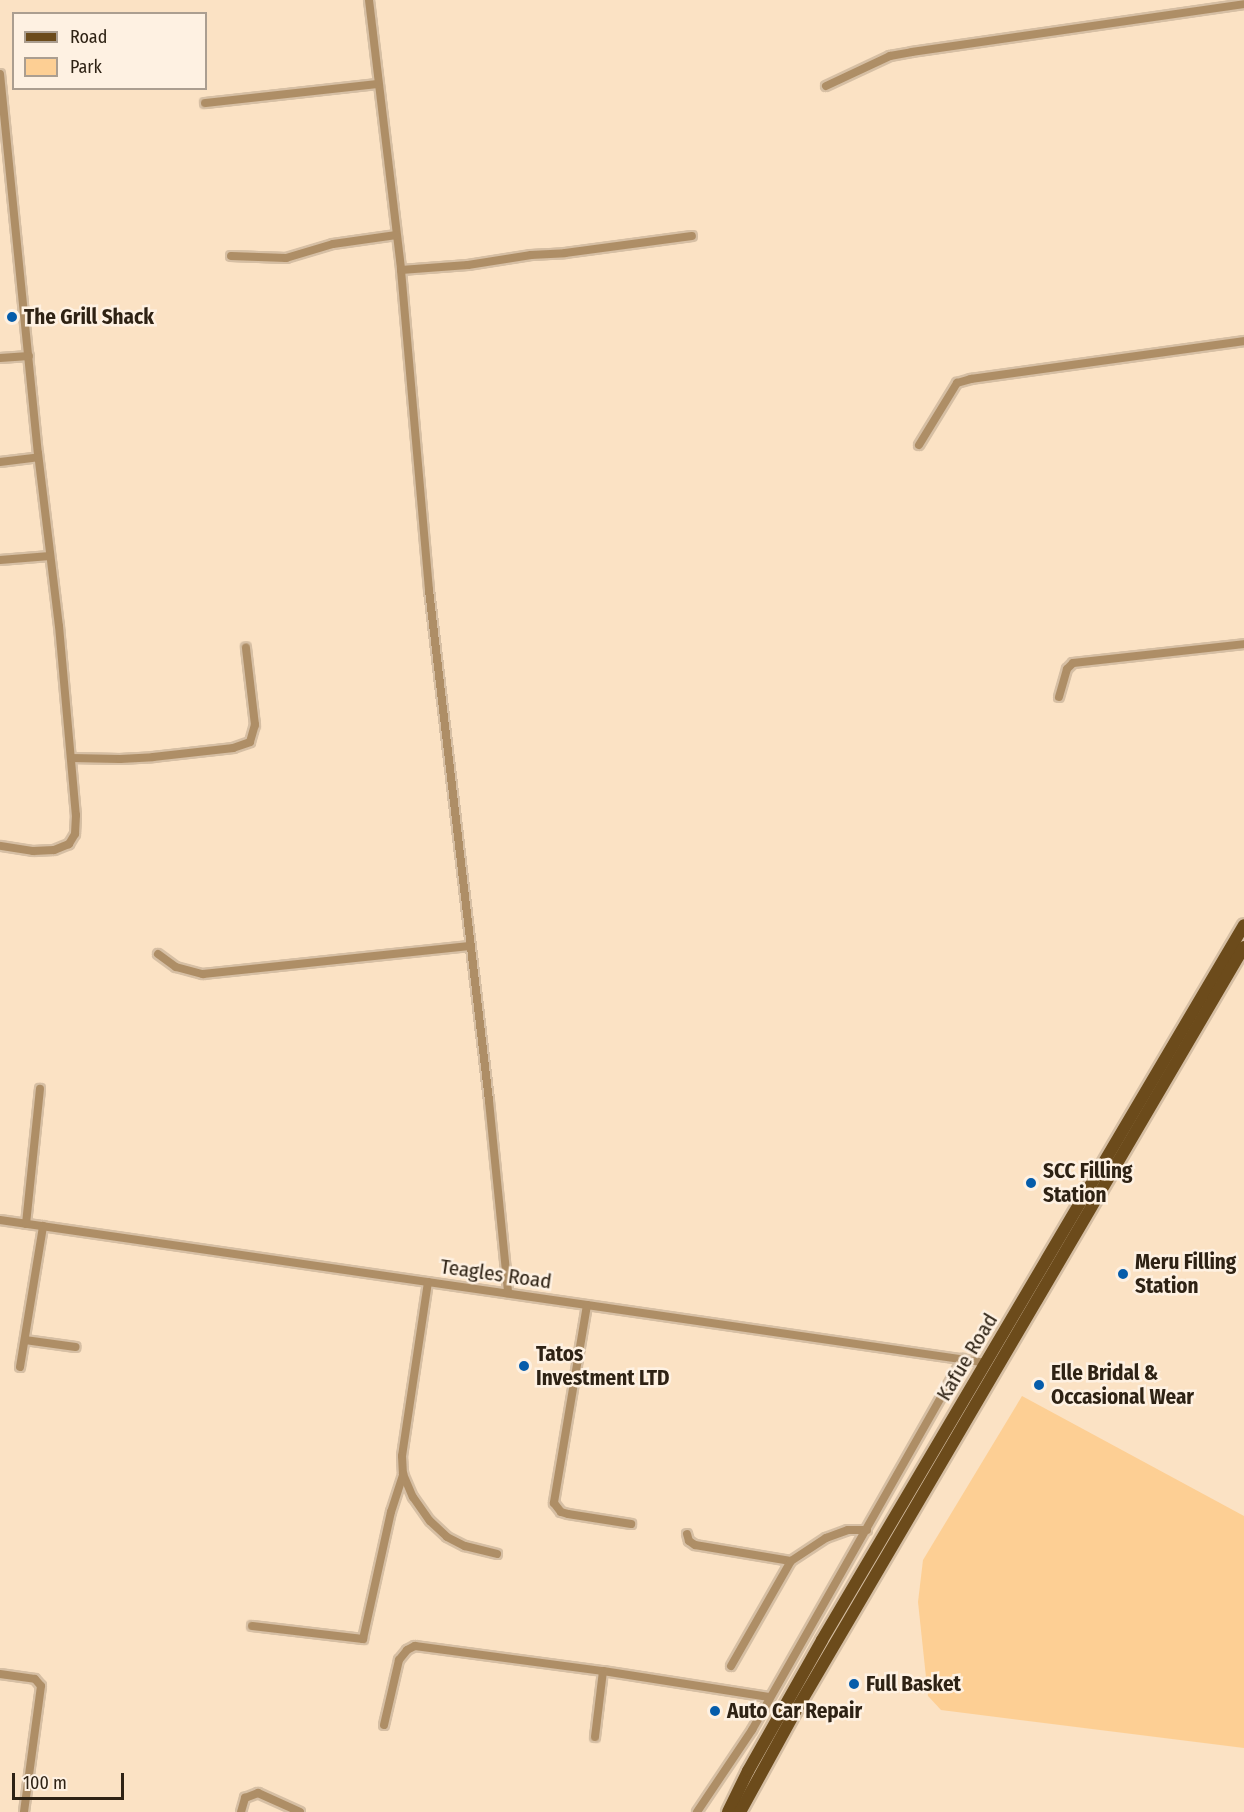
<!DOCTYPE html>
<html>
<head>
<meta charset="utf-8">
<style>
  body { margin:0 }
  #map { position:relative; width:1244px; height:1812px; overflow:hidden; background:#fbe2c4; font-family:"Fira Sans Condensed",sans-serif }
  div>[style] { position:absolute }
  .green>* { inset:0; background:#fdcf94 }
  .roads { filter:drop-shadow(2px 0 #d6bfa4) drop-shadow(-2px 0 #d6bfa4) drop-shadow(0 2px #d6bfa4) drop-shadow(0 -2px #d6bfa4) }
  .street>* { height:8px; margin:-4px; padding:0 4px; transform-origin:4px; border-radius:4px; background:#ae8e66 }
  .primary>* { height:12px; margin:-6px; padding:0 6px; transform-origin:6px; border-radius:6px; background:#6c4b1b }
  .dots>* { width:16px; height:16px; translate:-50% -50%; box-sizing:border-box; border:3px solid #fef1e2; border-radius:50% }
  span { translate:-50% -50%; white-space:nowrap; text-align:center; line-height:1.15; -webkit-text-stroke:5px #fef1e2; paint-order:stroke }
  .poi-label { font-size:21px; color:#2e2214; font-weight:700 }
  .left { translate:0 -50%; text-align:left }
  .street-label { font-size:21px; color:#2e2214 }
  .legend { position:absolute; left:12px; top:12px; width:195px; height:78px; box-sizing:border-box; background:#fef1e2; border:2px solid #ab9e90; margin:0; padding:8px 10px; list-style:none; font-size:18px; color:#2e2214 }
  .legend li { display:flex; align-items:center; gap:12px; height:30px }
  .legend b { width:30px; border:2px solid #ab9e90 }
  .scale { position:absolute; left:12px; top:1773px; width:112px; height:27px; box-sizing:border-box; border:3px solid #2e2214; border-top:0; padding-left:8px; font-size:18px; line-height:21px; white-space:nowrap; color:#2e2214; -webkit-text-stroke:4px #fef1e2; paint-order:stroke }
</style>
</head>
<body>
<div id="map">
  <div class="green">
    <div style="clip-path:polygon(1022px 1396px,1244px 1516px,1244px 1748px,941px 1710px,928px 1696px,918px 1602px,923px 1560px)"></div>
  </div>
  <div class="roads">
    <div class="street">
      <div style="left:369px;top:0;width:272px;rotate:83.2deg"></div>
      <div style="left:401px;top:270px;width:321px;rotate:85deg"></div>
      <div style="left:429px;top:590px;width:515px;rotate:83.3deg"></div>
      <div style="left:489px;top:1101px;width:193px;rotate:84.3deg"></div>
      <div style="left:0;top:74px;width:381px;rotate:84.3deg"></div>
      <div style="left:38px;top:453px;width:174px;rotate:83.1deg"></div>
      <div style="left:59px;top:626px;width:190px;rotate:84.9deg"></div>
      <div style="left:76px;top:815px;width:19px;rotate:93deg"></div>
      <div style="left:75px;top:834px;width:12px;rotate:121deg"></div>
      <div style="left:69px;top:844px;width:16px;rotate:158deg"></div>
      <div style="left:54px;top:850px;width:21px;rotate:177deg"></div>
      <div style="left:33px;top:851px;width:33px;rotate:-171deg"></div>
      <div style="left:826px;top:86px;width:71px;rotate:-25.1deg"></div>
      <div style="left:890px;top:56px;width:22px;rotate:-10deg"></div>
      <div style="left:912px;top:52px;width:335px;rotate:-8.2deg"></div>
      <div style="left:205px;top:103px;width:174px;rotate:-6.3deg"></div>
      <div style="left:231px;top:256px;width:55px;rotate:2.1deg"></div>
      <div style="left:286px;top:258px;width:49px;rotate:-16.6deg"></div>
      <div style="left:333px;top:244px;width:64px;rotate:-8.1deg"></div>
      <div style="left:401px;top:270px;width:67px;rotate:-4.3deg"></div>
      <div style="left:468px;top:265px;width:64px;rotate:-9deg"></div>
      <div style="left:531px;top:255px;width:34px;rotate:-3deg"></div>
      <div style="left:565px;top:253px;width:128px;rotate:-7.6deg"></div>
      <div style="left:0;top:358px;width:29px;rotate:-4deg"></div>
      <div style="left:919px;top:445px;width:73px;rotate:-58.5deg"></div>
      <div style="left:957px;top:383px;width:15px;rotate:-16deg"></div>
      <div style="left:971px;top:379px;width:276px;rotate:-7.9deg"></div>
      <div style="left:0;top:462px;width:38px;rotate:-7deg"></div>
      <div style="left:0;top:560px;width:50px;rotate:-4.6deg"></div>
      <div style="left:1059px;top:697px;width:29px;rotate:-74deg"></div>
      <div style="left:1067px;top:669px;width:8px;rotate:-45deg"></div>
      <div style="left:1073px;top:663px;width:172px;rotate:-6.3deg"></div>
      <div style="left:71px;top:758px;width:49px;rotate:1.2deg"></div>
      <div style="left:120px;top:759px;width:33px;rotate:-3deg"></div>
      <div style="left:153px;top:757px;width:81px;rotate:-6.4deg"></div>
      <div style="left:233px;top:748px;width:18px;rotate:-19deg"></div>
      <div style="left:250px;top:742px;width:18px;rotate:-74deg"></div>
      <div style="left:255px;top:725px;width:78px;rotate:-96.7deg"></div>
      <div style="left:158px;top:954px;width:22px;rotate:36deg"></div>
      <div style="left:176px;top:967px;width:28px;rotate:15deg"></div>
      <div style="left:203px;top:974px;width:268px;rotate:-6deg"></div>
      <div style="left:0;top:1220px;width:997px;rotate:8.24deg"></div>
      <div style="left:26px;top:1224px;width:136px;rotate:-84.1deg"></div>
      <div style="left:428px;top:1282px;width:176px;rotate:98.5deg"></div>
      <div style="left:402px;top:1456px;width:18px;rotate:87deg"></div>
      <div style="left:403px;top:1474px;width:25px;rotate:67deg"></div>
      <div style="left:413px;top:1497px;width:29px;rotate:55deg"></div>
      <div style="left:430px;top:1521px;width:23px;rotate:43deg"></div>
      <div style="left:447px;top:1537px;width:20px;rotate:27deg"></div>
      <div style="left:465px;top:1546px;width:33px;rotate:14deg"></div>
      <div style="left:587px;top:1305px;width:201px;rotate:99.5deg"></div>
      <div style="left:554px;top:1503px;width:11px;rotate:52deg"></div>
      <div style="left:561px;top:1512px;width:7px;rotate:16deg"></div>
      <div style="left:568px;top:1514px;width:64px;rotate:9deg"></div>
      <div style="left:25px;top:1340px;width:51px;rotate:7.8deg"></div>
      <div style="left:20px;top:1367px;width:143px;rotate:-80.7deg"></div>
      <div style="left:687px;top:1534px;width:7px;rotate:74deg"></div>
      <div style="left:689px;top:1541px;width:7px;rotate:34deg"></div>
      <div style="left:695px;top:1545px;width:97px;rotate:9.5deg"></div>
      <div style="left:252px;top:1626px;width:112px;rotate:6.7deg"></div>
      <div style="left:363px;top:1639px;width:130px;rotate:-77.6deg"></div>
      <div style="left:391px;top:1512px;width:40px;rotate:-72deg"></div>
      <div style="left:731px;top:1666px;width:121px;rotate:-60.3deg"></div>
      <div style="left:791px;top:1561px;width:42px;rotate:-33.3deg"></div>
      <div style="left:826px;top:1538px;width:23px;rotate:-20deg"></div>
      <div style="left:848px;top:1530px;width:19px"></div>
      <div style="left:0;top:1674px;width:35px;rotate:8deg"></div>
      <div style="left:35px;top:1679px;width:9px;rotate:49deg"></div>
      <div style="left:41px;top:1686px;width:127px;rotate:97.7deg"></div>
      <div style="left:384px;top:1725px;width:67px;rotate:-77deg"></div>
      <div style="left:399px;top:1660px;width:13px;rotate:-51deg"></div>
      <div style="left:407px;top:1650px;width:9px;rotate:-27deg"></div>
      <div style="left:415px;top:1646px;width:190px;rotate:7.6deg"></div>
      <div style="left:603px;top:1671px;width:168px;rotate:8.9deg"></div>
      <div style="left:595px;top:1737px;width:66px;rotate:-83.1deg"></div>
      <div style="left:241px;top:1812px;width:15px;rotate:-74deg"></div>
      <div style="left:245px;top:1798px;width:14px;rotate:-21deg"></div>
      <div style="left:258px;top:1793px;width:46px;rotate:24.3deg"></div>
      <div style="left:697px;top:1812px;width:99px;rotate:-56.1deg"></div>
      <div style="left:752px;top:1730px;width:427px;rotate:-60.4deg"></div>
    </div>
    <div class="primary">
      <div style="left:728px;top:1812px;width:46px;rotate:-64deg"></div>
      <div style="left:748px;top:1771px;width:150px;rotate:-60.5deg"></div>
      <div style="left:822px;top:1640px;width:830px;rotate:-59.45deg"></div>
      <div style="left:740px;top:1812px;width:114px;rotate:-61.2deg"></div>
      <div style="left:795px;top:1712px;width:887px;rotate:-59.59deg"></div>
    </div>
  </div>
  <div class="dots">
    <div style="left:12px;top:317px;background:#055caa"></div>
    <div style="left:1031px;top:1183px;background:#055caa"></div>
    <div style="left:1123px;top:1274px;background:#055caa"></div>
    <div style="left:524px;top:1366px;background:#055caa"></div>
    <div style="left:1039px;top:1385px;background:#055caa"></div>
    <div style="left:854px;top:1684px;background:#055caa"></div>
    <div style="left:715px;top:1711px;background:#055caa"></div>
  </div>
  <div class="poi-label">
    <span class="left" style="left:24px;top:317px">The Grill Shack</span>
    <span class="left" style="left:1043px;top:1183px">SCC Filling<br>Station</span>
    <span class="left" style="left:1135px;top:1274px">Meru Filling<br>Station</span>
    <span class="left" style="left:536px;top:1366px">Tatos<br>Investment LTD</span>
    <span class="left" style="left:1051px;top:1385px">Elle Bridal &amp;<br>Occasional Wear</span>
    <span class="left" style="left:866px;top:1684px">Full Basket</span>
    <span class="left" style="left:727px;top:1711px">Auto Car Repair</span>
  </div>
  <div class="street-label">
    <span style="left:496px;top:1274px;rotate:8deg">Teagles Road</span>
    <span style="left:967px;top:1357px;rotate:-59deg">Kafue Road</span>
  </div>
  <ul class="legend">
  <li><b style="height:8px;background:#6c4b1b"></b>Road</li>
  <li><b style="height:16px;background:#fdcf94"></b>Park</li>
  </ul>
  <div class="scale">100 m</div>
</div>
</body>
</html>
